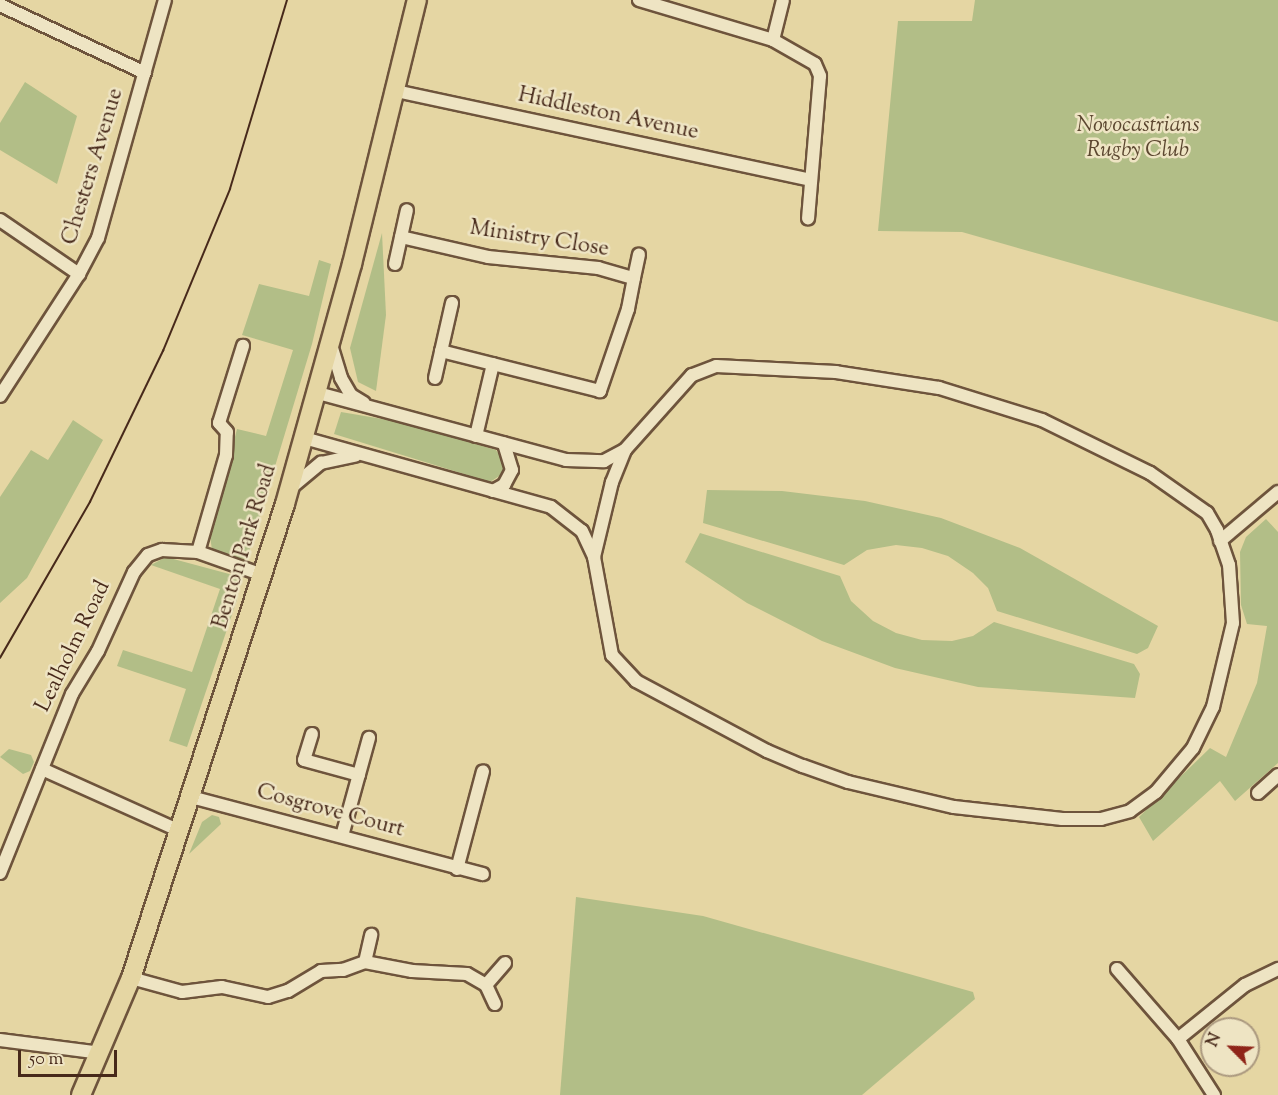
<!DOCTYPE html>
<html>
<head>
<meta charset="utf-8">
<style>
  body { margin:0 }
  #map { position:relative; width:1278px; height:1095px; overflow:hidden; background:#e5d6a3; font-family:"Sorts Mill Goudy",serif }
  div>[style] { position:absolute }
  .green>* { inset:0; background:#b2be87 }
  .roads { filter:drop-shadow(2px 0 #6e543c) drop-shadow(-2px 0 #6e543c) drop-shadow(0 2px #6e543c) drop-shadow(0 -2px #6e543c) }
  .street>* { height:12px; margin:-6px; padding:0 6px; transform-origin:6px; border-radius:6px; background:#eee4c3 }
  .primary>* { height:18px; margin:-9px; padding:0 9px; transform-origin:9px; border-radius:9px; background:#e5d6a3 }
  .tram>* { height:1.5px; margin:-0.75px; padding:0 0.75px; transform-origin:0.75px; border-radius:0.75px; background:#47291a }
  span { translate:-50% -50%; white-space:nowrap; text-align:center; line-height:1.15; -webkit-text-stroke:5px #eee4c3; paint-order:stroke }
  .street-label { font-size:22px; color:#47291a }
  .park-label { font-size:22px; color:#5c4730; font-style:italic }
  .north { position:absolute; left:1200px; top:1017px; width:60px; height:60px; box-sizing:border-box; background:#eee4c3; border:2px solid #ab997f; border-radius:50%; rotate:294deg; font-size:16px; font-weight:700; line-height:24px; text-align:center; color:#47291a }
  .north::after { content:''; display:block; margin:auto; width:21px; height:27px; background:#8f2418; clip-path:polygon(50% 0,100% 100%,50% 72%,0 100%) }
  .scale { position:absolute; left:18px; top:1050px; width:99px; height:27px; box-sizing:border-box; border:3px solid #47291a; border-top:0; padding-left:8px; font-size:18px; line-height:21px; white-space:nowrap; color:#47291a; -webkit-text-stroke:4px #eee4c3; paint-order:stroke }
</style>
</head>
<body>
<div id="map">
  <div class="green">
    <div style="clip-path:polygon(975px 0,1278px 0,1278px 322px,962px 232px,878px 231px,898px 21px,972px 21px)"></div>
    <div style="clip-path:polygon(25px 82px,77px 116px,57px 184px,0 150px,0 123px)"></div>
    <div style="clip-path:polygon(382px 233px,386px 315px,376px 391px,358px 382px,350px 348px)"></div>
    <div style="clip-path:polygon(319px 260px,331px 264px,312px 344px,247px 559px,221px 557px,212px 550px,210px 536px,237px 429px,266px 436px,293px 350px,242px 335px,259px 284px,309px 296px)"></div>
    <div style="clip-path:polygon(341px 412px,400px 422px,496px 450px,506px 464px,504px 473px,490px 482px,334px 434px)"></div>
    <div style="clip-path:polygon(73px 420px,103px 440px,27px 578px,0 603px,0 497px,31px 450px,48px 460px)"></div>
    <div style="clip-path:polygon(707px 490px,782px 491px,865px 501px,941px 518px,1020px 548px,1158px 626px,1148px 648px,1137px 654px,997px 611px,988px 588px,973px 573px,948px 556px,922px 548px,896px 545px,867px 550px,844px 565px,703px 523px)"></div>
    <div style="clip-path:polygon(1266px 519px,1278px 532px,1278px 763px,1235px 801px,1220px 781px,1153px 841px,1139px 817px,1210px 748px,1226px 757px,1257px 683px,1267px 626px,1247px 624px,1241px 605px,1240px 552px,1246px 537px)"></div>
    <div style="clip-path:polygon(700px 533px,840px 576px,851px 601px,873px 621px,896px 633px,922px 640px,952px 641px,973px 636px,994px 622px,1134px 664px,1140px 674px,1135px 698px,978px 687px,895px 668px,822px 641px,747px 603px,685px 562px)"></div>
    <div style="clip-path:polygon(166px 557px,233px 575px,239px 582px,237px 600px,187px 747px,169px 741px,186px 689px,117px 666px,123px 650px,192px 672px,220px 589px,151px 565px)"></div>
    <div style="clip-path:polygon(9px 749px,31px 755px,34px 762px,30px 771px,23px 774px,0 757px)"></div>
    <div style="clip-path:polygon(212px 815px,219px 817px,221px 824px,189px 854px,202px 822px)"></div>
    <div style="clip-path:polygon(576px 897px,703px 916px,973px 992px,975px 999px,862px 1095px,560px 1095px)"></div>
  </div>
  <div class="roads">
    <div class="street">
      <div style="left:639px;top:0;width:140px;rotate:16.6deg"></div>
      <div style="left:773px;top:40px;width:48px;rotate:29.7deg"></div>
      <div style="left:815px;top:64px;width:13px;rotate:67deg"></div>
      <div style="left:820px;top:76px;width:143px;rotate:94.8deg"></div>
      <div style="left:0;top:5px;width:160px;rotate:25.1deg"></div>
      <div style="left:773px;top:40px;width:41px;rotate:-76deg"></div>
      <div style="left:396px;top:91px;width:424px;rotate:12.1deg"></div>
      <div style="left:0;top:220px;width:96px;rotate:34.4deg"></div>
      <div style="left:401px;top:237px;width:89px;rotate:12.9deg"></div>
      <div style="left:488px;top:257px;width:111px;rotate:5.7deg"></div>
      <div style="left:598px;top:268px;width:37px;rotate:16deg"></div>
      <div style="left:634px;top:278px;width:32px;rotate:101deg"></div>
      <div style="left:628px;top:309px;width:87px;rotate:108.9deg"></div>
      <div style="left:600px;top:391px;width:164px;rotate:-165.9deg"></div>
      <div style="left:395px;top:264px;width:55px;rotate:-77.5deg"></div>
      <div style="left:634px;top:278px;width:24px;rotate:-78deg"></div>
      <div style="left:332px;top:348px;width:31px;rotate:73deg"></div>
      <div style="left:341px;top:378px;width:20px;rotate:60deg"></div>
      <div style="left:351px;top:395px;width:15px;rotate:32deg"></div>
      <div style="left:435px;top:378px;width:77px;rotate:-77.2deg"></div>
      <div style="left:318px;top:393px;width:257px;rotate:15.1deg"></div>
      <div style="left:566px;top:460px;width:38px;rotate:2deg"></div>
      <div style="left:604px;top:461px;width:24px;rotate:-28deg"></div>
      <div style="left:0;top:396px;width:145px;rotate:-57.1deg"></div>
      <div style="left:79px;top:274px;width:41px;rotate:-62.2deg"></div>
      <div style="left:98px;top:238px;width:247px;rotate:-74.3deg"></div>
      <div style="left:476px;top:436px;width:74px;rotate:-76.7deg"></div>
      <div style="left:304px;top:438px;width:256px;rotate:15.6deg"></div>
      <div style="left:551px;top:507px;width:39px;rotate:38deg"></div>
      <div style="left:582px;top:531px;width:29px;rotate:65deg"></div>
      <div style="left:594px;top:557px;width:100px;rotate:79.6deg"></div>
      <div style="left:612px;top:655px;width:35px;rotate:47deg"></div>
      <div style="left:636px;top:681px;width:149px;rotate:28.1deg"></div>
      <div style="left:767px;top:751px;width:39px;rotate:23deg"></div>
      <div style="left:803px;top:766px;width:48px;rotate:19.6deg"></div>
      <div style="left:848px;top:782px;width:109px;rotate:13.3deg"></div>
      <div style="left:954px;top:807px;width:109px;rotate:6.3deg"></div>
      <div style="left:1062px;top:819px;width:39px"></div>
      <div style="left:1101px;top:819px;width:30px;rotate:-15deg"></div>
      <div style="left:1130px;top:811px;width:32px;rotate:-36deg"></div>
      <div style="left:1156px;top:792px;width:57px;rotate:-49.9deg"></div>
      <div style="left:1193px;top:748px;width:46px;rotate:-64deg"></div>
      <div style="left:1213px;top:707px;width:86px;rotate:-76.6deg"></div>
      <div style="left:1233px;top:623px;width:58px;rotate:-93.9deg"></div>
      <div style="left:1229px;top:565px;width:37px;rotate:-109deg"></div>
      <div style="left:1217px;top:530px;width:20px;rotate:-120deg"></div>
      <div style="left:1207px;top:513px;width:70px;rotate:-144.9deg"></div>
      <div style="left:1150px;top:473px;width:120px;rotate:-153.9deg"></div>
      <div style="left:1042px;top:420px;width:108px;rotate:-162.7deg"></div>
      <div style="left:939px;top:388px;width:104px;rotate:-171.2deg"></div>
      <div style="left:836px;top:372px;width:120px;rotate:-177.1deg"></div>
      <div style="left:716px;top:366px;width:26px;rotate:159deg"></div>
      <div style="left:692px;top:375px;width:101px;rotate:131.8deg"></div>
      <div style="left:625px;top:450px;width:35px;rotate:112deg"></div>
      <div style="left:612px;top:482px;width:77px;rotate:103.5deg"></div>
      <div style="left:292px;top:487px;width:38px;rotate:-40deg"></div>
      <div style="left:321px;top:463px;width:35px;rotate:-12deg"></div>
      <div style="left:493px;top:491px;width:13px;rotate:-29deg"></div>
      <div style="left:504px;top:485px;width:17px;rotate:-62deg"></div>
      <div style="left:512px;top:470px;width:28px;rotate:-107deg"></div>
      <div style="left:1220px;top:541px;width:76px;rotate:-40.2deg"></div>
      <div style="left:198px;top:552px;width:101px;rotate:-73.9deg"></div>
      <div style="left:226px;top:455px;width:23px;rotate:-88deg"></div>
      <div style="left:227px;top:432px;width:12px;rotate:-132deg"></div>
      <div style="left:219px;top:423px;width:81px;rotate:-72.7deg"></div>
      <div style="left:312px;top:734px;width:27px;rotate:107deg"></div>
      <div style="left:304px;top:760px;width:57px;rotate:15.3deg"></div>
      <div style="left:42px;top:769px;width:151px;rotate:24.2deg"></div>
      <div style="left:1258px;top:793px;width:27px;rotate:-42deg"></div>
      <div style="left:191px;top:797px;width:302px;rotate:14.8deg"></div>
      <div style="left:342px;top:836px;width:102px;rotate:-74.6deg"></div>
      <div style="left:457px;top:869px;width:101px;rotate:-75.1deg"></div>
      <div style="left:0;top:873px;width:193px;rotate:-68.1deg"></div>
      <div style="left:72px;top:694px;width:50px;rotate:-58.8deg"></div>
      <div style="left:98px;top:651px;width:87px;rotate:-65.5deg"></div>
      <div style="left:134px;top:572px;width:22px;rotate:-51deg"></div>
      <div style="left:148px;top:555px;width:15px;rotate:-20deg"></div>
      <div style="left:162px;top:550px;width:36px;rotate:3deg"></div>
      <div style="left:198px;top:552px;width:69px;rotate:19.5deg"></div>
      <div style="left:365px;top:962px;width:28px;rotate:-77deg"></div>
      <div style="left:1117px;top:969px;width:93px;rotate:48.9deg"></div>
      <div style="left:1178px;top:1039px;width:67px;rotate:57.3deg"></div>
      <div style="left:131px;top:978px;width:53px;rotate:15.4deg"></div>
      <div style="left:182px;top:992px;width:40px;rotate:-7.1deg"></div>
      <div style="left:222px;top:987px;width:47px;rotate:12.3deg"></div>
      <div style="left:268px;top:997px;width:21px;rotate:-17deg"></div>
      <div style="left:288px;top:991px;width:39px;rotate:-31deg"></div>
      <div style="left:321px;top:971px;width:22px;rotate:-3deg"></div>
      <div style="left:343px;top:970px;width:23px;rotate:-20deg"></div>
      <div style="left:365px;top:962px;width:48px;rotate:10.8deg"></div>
      <div style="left:412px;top:971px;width:55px;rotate:3.1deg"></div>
      <div style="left:467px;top:974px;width:22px;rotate:30deg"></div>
      <div style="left:486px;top:985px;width:21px;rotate:65deg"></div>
      <div style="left:486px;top:985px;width:29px;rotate:-49deg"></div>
      <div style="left:1178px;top:1039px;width:86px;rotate:-38.9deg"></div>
      <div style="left:1245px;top:985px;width:37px;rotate:-26deg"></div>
      <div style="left:0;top:1040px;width:102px;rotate:7.3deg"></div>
    </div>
    <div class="primary">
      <div style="left:81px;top:1095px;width:127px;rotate:-66.9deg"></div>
      <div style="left:131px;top:978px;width:498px;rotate:-72deg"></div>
      <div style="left:285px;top:504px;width:249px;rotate:-74.4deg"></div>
      <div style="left:352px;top:264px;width:272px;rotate:-76.2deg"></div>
    </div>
  </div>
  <div class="tram">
    <div style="left:0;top:658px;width:180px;rotate:-60deg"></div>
    <div style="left:90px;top:502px;width:168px;rotate:-64.2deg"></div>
    <div style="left:163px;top:351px;width:175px;rotate:-67.5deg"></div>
    <div style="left:230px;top:189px;width:197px;rotate:-73.2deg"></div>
  </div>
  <div class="street-label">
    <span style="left:608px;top:115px;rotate:12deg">Hiddleston Avenue</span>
    <span style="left:94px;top:167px;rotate:-73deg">Chesters Avenue</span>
    <span style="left:539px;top:240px;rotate:9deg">Ministry Close</span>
    <span style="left:246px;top:547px;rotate:-73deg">Benton Park Road</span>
    <span style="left:74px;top:647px;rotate:-64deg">Lealholm Road</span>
    <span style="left:330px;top:812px;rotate:15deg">Cosgrove Court</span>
  </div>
  <div class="park-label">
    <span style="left:1138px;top:139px">Novocastrians<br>Rugby Club</span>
  </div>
  <div class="north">N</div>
  <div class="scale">50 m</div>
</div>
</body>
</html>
